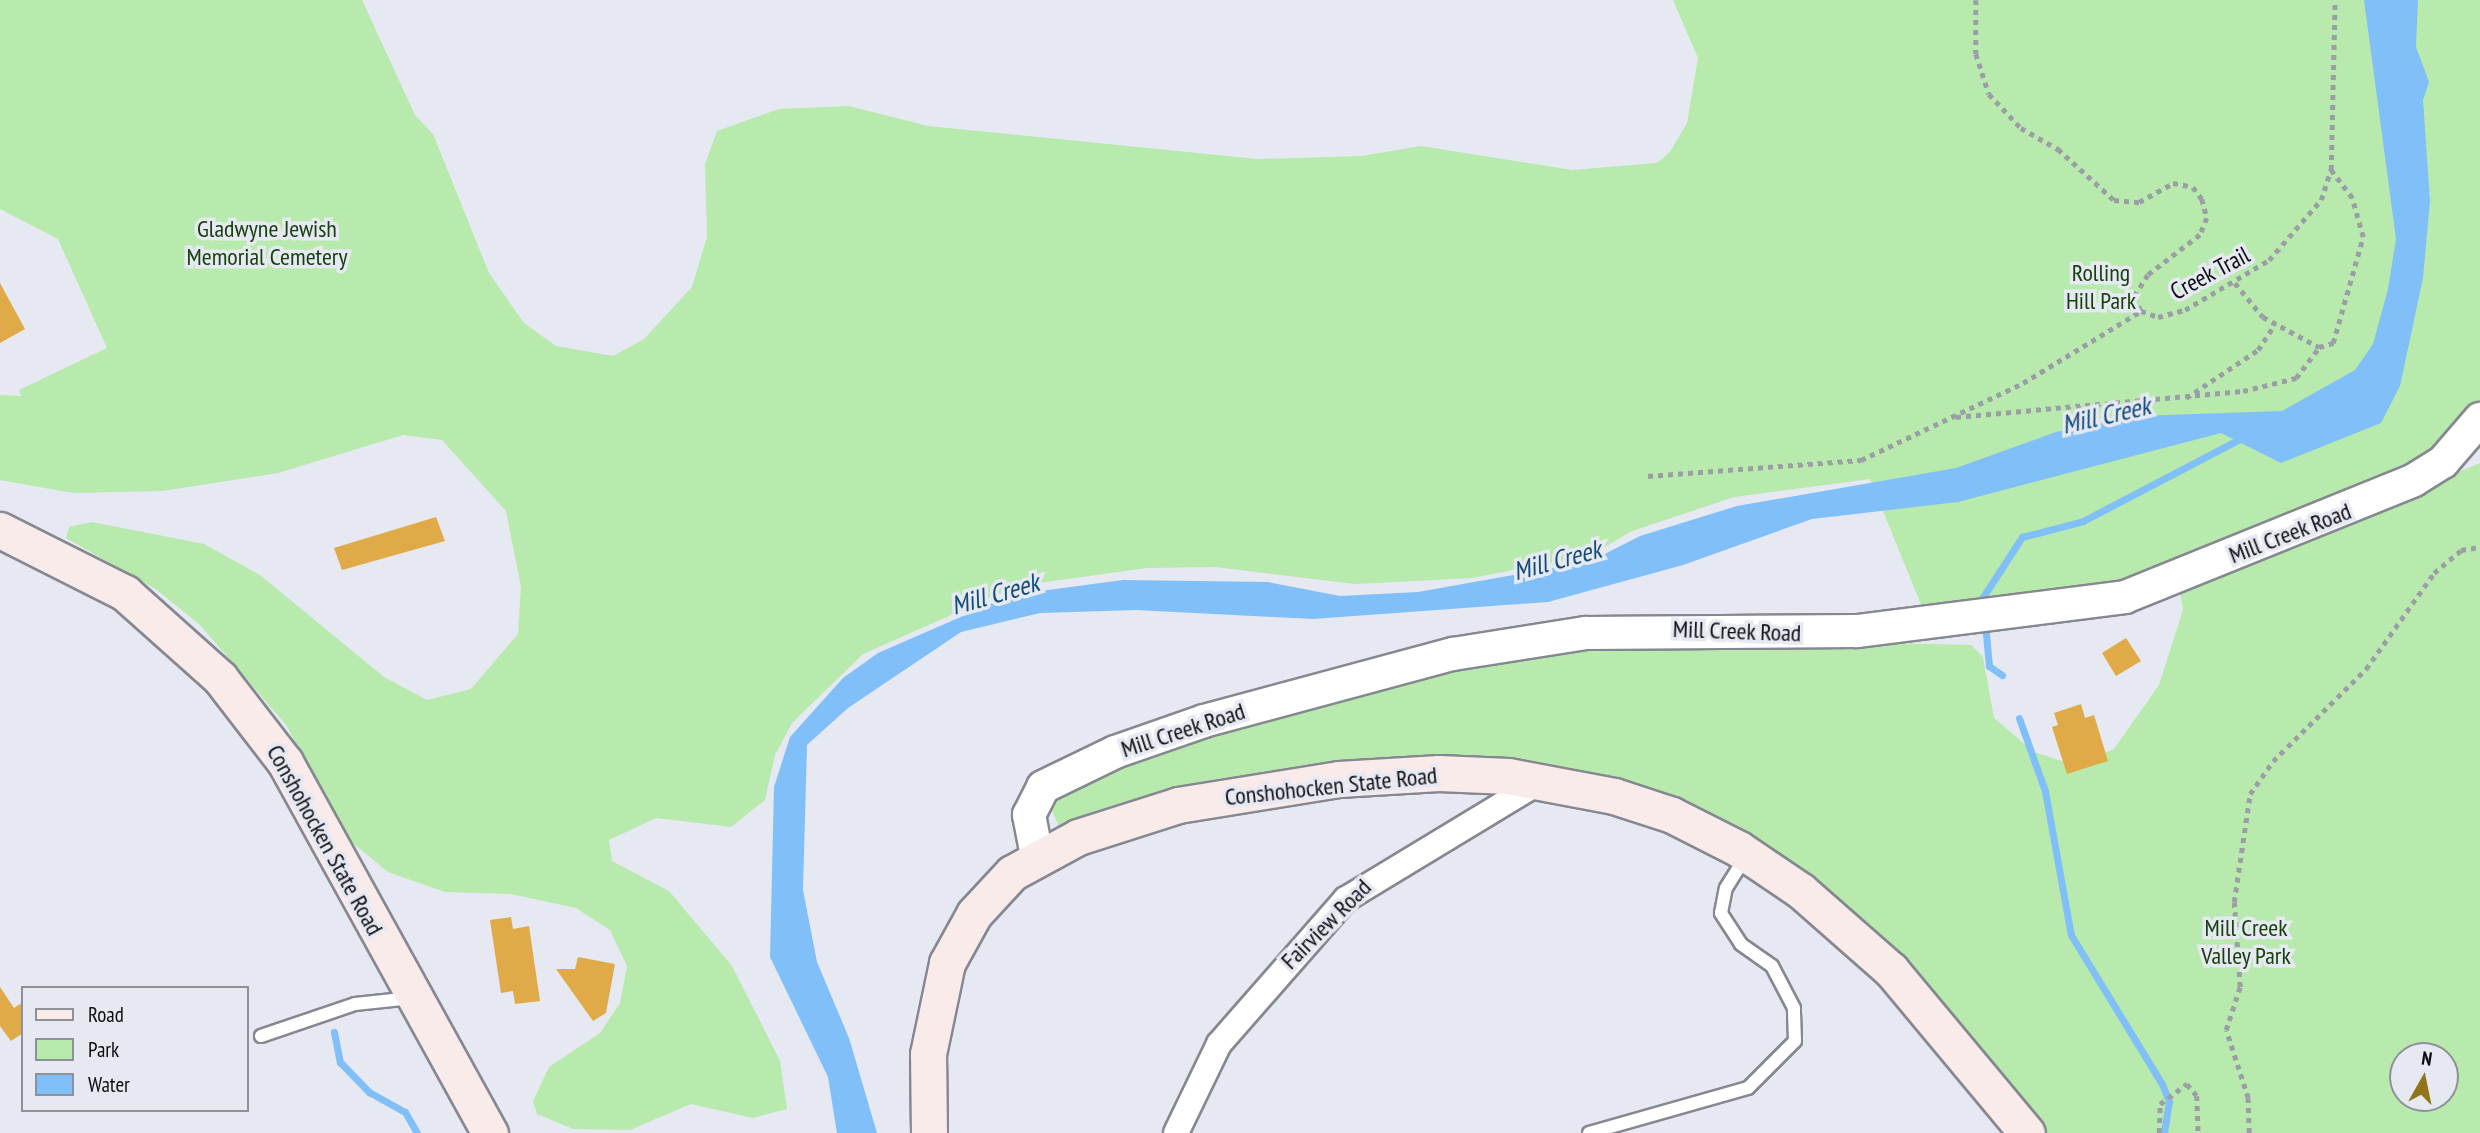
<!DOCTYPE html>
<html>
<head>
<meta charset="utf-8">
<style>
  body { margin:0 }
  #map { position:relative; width:2480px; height:1133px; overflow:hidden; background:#e6e8f2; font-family:"PT Sans Narrow",sans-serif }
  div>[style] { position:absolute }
  .green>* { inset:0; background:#b7eaac }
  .water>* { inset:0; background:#81bff8 }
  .stream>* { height:7px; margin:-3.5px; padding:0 3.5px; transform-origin:3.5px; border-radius:3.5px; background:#81bff8 }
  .building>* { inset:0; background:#e0aa48 }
  .path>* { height:4.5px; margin-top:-2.25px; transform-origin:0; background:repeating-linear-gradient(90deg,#9c9ea6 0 5px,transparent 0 10px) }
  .roads { filter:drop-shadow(2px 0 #868891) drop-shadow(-2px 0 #868891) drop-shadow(0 2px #868891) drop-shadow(0 -2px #868891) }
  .service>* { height:12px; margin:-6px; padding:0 6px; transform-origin:6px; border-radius:6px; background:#fff }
  .minor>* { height:24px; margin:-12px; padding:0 12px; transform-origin:12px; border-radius:12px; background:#fff }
  .tertiary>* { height:32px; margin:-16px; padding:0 16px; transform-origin:16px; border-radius:16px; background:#fff }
  .secondary>* { height:35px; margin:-17.5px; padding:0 17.5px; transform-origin:17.5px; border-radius:17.5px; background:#faebeb }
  span { translate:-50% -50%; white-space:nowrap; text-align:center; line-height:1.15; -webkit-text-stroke:7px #e6e8f2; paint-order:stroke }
  .park-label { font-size:24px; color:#16410b }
  .street-label { font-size:24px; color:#0d0e11 }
  .water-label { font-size:26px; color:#114c79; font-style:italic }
  .legend { position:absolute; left:21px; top:986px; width:228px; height:126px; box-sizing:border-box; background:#e6e8f2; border:2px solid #8f9198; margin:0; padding:9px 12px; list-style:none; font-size:21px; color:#0d0e11 }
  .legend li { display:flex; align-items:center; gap:14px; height:35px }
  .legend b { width:35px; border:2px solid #8f9198 }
  .north { position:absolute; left:2389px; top:1042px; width:70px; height:70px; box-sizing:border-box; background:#e6e8f2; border:2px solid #8f9198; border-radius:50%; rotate:9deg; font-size:19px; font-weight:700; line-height:28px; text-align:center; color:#0d0e11 }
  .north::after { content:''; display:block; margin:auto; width:24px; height:32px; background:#92741a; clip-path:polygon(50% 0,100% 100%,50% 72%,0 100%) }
</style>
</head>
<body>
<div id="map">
  <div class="green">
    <div style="clip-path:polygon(0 0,362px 0,415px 115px,433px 134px,489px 273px,524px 323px,556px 346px,613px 356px,644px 339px,692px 287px,707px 237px,705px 164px,717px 131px,779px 109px,849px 106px,928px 126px,1257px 159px,1362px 156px,1421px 146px,1572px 170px,1657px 163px,1670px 152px,1687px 123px,1698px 58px,1673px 0,2480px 0,2480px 413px,2446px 458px,2119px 587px,1922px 607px,1870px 479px,1734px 497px,1632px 531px,1591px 555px,1472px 578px,1355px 584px,1215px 567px,1147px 568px,1017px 586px,863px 654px,792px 723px,775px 755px,765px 800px,731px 827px,656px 818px,609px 840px,612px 861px,669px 891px,732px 966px,780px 1061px,787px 1109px,753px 1118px,691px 1104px,630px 1130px,573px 1129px,537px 1114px,533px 1101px,549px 1067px,600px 1033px,620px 1003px,627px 966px,610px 930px,576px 908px,511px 894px,445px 892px,388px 872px,337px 830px,287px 726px,200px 625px,157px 590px,66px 538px,69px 527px,92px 522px,204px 544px,260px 575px,384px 677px,427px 700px,471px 689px,518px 634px,521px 587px,506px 511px,442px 440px,403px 435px,278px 473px,162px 491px,73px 493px,0 480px,0 395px,21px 396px,19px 390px,107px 348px,58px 239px,0 209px)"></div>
    <div style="clip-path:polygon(evenodd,2480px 463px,2480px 1133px,2039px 1133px,1928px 991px,1623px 785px,1547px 765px,1461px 759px,1207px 789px,1059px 826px,1048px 802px,1091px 774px,1249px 717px,1510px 653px,1632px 637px,1971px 645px,1983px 657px,1994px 718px,2034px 752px,2065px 762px,2090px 760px,2114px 749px,2159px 685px,2183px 610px,2180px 590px,2480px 463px,2403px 1056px,2445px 1056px,2445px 1098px,2403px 1098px,2403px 1056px)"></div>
  </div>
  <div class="water">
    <div style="clip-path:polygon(2364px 0,2418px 0,2416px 47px,2429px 82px,2423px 100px,2430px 201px,2423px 278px,2400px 386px,2381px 423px,2281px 463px,2221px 433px,1958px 502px,1812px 519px,1683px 565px,1548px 602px,1313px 619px,1136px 610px,1040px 613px,961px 632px,848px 708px,807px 745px,803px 890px,817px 962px,849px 1038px,877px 1133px,837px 1133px,828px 1077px,770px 957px,774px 787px,790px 737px,843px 678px,878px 653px,1011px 595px,1123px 580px,1268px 582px,1340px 596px,1418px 592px,1591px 561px,1640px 536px,1737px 506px,1956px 468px,2056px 432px,2137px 416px,2282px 411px,2355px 370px,2373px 344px,2388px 289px,2396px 239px)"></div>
  </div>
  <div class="stream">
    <div style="left:1984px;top:608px;width:11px;rotate:-95deg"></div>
    <div style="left:1983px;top:597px;width:72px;rotate:-57deg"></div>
    <div style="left:2022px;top:537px;width:63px;rotate:-14.7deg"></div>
    <div style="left:2083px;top:521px;width:182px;rotate:-27.6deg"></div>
    <div style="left:1985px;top:623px;width:43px;rotate:84.7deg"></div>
    <div style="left:1989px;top:666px;width:16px;rotate:35deg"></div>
    <div style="left:2019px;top:718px;width:77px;rotate:70.4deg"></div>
    <div style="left:2045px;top:791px;width:146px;rotate:79.8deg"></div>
    <div style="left:2071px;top:935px;width:175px;rotate:58.6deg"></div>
    <div style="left:2162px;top:1084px;width:18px;rotate:68deg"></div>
    <div style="left:2169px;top:1101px;width:32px;rotate:99deg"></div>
    <div style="left:334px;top:1032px;width:31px;rotate:79deg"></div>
    <div style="left:340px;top:1062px;width:42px;rotate:46deg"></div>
    <div style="left:369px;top:1092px;width:41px;rotate:29.1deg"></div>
    <div style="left:405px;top:1112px;width:24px;rotate:60deg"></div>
  </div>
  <div class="building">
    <div style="clip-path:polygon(0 283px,25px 329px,0 343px)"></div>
    <div style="clip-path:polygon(436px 517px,445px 541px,342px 570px,334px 548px)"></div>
    <div style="clip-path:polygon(2126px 638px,2141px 661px,2116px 676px,2102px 653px)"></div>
    <div style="clip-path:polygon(2081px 704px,2085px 718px,2094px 715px,2108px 761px,2067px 774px,2052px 727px,2058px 725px,2054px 713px)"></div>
    <div style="clip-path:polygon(511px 917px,513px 929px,529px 926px,540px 1001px,515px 1004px,513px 991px,501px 993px,490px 920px)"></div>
    <div style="clip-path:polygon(578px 957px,615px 964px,606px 1013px,593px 1021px,556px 969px,575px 969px)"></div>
    <div style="clip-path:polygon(0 987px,14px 1008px,23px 1002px,23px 1033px,11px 1041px,0 1026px)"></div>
  </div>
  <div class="path">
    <div style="left:1976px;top:0;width:54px;rotate:90deg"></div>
    <div style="left:1976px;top:54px;width:42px;rotate:72deg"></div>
    <div style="left:1989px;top:94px;width:47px;rotate:46.7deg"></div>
    <div style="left:2021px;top:128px;width:43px;rotate:29.6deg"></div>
    <div style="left:2058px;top:149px;width:76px;rotate:42.3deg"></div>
    <div style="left:2114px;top:200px;width:25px;rotate:5deg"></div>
    <div style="left:2139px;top:202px;width:39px;rotate:-29deg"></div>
    <div style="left:2173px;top:183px;width:20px;rotate:11deg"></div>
    <div style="left:2193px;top:187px;width:15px;rotate:53deg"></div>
    <div style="left:2202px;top:199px;width:20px;rotate:75deg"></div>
    <div style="left:2207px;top:218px;width:18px;rotate:112deg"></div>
    <div style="left:2200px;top:235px;width:66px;rotate:142.4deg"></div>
    <div style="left:2148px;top:275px;width:26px;rotate:122deg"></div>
    <div style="left:2134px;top:297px;width:16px;rotate:63deg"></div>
    <div style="left:2141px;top:311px;width:18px;rotate:19deg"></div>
    <div style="left:2158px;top:317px;width:28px;rotate:-15deg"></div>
    <div style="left:2185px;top:310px;width:98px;rotate:-30.8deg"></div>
    <div style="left:2269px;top:260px;width:79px;rotate:-49.1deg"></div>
    <div style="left:2321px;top:200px;width:32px;rotate:-72deg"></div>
    <div style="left:2331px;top:170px;width:170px;rotate:-88.7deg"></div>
    <div style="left:2235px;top:283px;width:44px;rotate:50.5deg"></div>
    <div style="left:2263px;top:317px;width:64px;rotate:28.2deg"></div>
    <div style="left:2319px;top:347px;width:15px;rotate:-16deg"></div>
    <div style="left:2333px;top:343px;width:110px;rotate:-74.2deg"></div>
    <div style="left:2363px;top:237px;width:41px;rotate:-105.8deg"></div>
    <div style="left:2352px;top:198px;width:35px;rotate:-127deg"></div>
    <div style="left:2186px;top:398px;width:87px;rotate:-33.7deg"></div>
    <div style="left:2258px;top:350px;width:31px;rotate:-57deg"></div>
    <div style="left:1956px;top:417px;width:288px;rotate:-5.2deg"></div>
    <div style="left:2243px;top:391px;width:55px;rotate:-13.8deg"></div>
    <div style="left:2296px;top:378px;width:39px;rotate:-53deg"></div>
    <div style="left:1648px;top:476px;width:214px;rotate:-4.3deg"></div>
    <div style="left:1861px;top:460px;width:179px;rotate:-25.4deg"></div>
    <div style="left:2023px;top:383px;width:138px;rotate:-31.4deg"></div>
    <div style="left:2159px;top:1133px;width:29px;rotate:-88deg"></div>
    <div style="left:2160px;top:1104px;width:34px;rotate:-37deg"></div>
    <div style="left:2187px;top:1084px;width:16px;rotate:50deg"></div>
    <div style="left:2197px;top:1096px;width:37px;rotate:88deg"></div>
    <div style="left:2249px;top:1133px;width:35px;rotate:-92deg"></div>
    <div style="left:2248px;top:1098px;width:71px;rotate:-107.9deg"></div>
    <div style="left:2226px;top:1030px;width:45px;rotate:-72deg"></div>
    <div style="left:2240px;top:987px;width:85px;rotate:-94deg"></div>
    <div style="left:2234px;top:902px;width:109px;rotate:-81.6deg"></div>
    <div style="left:2250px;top:794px;width:40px;rotate:-55.1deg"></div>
    <div style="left:2273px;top:761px;width:131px;rotate:-44.7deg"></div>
    <div style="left:2366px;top:669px;width:118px;rotate:-54.7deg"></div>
    <div style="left:2434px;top:573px;width:35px;rotate:-40deg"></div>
    <div style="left:2461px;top:550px;width:19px;rotate:-9deg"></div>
  </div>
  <div class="roads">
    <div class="service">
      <div style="left:261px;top:1036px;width:99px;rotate:-18.8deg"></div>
      <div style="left:355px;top:1004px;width:57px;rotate:-6deg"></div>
      <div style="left:1589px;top:1133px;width:165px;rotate:-15.8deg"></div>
      <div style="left:1748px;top:1088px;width:66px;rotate:-45deg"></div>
      <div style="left:1795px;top:1041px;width:33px;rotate:-92deg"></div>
      <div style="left:1794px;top:1008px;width:47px;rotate:-117.6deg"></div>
      <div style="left:1772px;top:966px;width:38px;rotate:-145deg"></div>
      <div style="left:1741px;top:944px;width:37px;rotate:-123deg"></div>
      <div style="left:1721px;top:913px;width:25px;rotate:-79deg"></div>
      <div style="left:1726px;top:888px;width:36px;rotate:-58deg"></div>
    </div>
    <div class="minor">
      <div style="left:1176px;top:1133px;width:99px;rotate:-64.2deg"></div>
      <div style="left:1219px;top:1044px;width:193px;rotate:-48.8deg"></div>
      <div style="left:1346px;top:899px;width:228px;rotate:-31.2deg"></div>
    </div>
    <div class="tertiary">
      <div style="left:1037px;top:856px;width:42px;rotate:-101deg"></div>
      <div style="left:1029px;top:815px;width:31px;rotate:-63deg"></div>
      <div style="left:1043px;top:787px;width:80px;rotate:-25.9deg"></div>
      <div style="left:1115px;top:752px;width:94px;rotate:-19.2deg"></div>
      <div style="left:1204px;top:721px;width:258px;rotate:-15.1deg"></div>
      <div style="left:1453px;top:654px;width:135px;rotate:-9deg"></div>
      <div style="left:1586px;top:633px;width:271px;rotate:-0.4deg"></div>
      <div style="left:1857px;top:631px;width:270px;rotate:-7.2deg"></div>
      <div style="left:2125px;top:597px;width:312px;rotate:-22deg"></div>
      <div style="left:2414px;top:480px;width:34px;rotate:-32deg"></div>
      <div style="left:2443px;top:462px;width:57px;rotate:-49.3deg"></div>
    </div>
    <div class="secondary">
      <div style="left:0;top:530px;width:140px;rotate:26.7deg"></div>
      <div style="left:125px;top:593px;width:127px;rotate:41.8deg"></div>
      <div style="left:220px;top:678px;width:106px;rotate:52.3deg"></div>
      <div style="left:285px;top:762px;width:424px;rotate:61.1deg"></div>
      <div style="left:929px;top:1133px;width:79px;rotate:-90.7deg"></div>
      <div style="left:928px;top:1054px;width:93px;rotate:-78.2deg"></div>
      <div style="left:947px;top:963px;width:56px;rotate:-61.1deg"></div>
      <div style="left:974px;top:914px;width:56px;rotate:-47.2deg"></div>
      <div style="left:1012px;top:873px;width:75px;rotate:-28.6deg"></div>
      <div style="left:1078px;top:837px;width:105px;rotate:-17.7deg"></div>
      <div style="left:1178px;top:805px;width:163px;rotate:-9.2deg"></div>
      <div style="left:1339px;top:779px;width:100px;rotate:-3.4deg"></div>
      <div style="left:1439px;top:773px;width:69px;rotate:2.5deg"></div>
      <div style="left:1508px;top:776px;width:108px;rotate:10.7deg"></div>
      <div style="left:1614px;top:796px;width:61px;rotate:18.1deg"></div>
      <div style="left:1672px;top:815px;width:75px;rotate:26.9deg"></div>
      <div style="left:1739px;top:849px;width:75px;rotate:34.1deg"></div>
      <div style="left:1801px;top:891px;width:120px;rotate:41.3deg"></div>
      <div style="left:1891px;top:970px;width:212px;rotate:50.2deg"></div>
    </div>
  </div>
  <div class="park-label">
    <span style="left:267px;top:243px">Gladwyne Jewish<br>Memorial Cemetery</span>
    <span style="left:2101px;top:287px">Rolling<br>Hill Park</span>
    <span style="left:2246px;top:942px">Mill Creek<br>Valley Park</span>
  </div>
  <div class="street-label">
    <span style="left:2210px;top:273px;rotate:-28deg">Creek Trail</span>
    <span style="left:2290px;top:533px;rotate:-21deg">Mill Creek Road</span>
    <span style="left:1737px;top:631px;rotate:2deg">Mill Creek Road</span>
    <span style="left:1183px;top:730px;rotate:-18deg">Mill Creek Road</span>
    <span style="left:1331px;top:786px;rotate:-6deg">Conshohocken State Road</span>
    <span style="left:325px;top:840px;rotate:61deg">Conshohocken State Road</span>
    <span style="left:1326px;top:924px;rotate:-45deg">Fairview Road</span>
  </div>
  <div class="water-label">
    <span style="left:2106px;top:415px;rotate:-13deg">Mill Creek</span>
    <span style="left:1557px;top:560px;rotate:-15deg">Mill Creek</span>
    <span style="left:995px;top:594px;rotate:-16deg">Mill Creek</span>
  </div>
  <ul class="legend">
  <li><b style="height:9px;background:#faebeb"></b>Road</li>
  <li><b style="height:19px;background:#b7eaac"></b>Park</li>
  <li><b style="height:19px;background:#81bff8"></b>Water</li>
  </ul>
  <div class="north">N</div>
</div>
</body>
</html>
